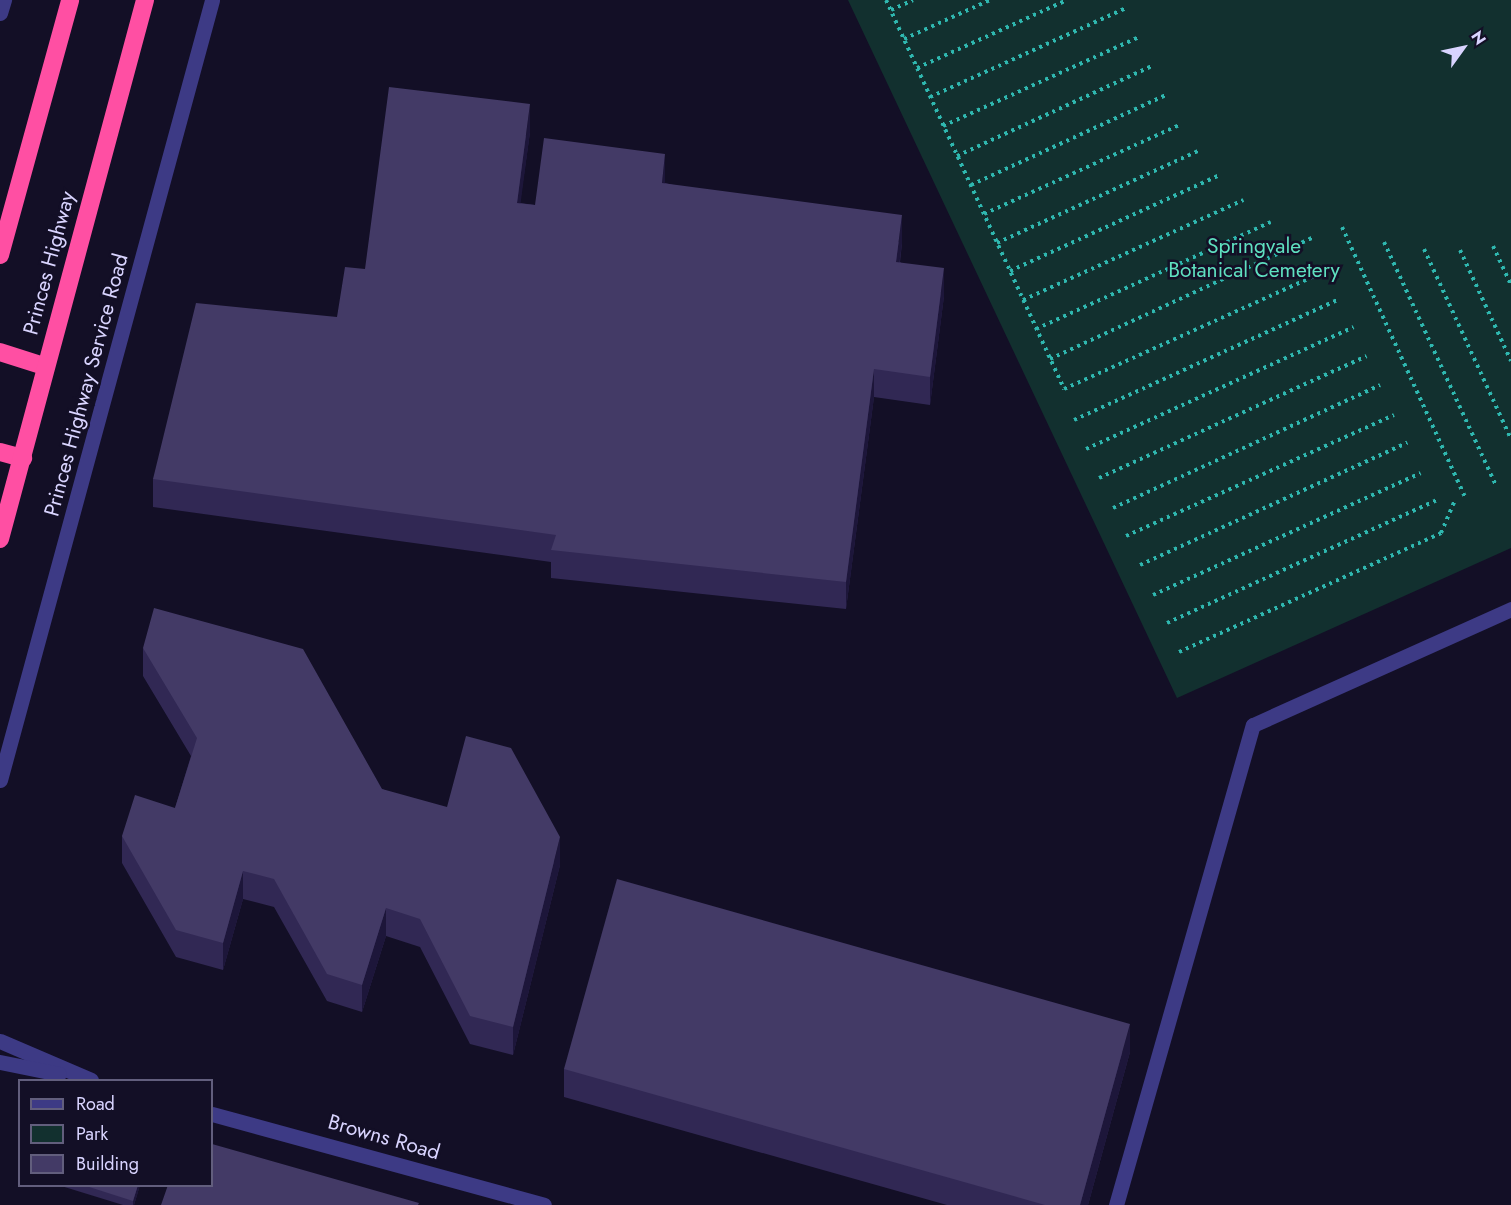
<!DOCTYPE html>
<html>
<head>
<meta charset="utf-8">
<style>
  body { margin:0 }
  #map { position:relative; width:1511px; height:1205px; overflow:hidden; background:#130f26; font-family:Jost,sans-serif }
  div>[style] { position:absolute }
  .green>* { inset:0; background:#12302f }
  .path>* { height:4px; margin-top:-2px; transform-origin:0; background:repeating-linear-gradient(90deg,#2fb8b0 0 3px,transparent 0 7.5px) }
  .minor>* { height:15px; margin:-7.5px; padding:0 7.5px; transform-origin:7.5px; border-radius:7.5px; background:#3d3a85 }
  .highway>* { height:18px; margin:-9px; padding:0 9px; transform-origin:9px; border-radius:9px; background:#ff4fa3 }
  .wall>* { inset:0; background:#312854 }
  .shaded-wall>* { inset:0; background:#1d163a }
  .building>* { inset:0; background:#433a66 }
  span { translate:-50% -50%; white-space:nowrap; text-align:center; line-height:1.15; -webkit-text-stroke:5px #130f26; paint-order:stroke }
  .park-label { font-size:21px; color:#5fe0c0 }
  .street-label { font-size:21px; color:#d9d4ff }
  .legend { position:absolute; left:18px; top:1079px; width:195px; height:108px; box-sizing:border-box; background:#130f26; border:2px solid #625e7d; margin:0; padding:8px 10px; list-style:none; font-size:18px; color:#d9d4ff }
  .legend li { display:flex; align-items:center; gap:12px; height:30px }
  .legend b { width:30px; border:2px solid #625e7d }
  .north { position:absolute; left:1433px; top:18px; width:60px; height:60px; -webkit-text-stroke:4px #130f26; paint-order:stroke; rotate:57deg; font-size:16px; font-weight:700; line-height:24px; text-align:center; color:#d9d4ff }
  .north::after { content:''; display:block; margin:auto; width:21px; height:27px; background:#d9d4ff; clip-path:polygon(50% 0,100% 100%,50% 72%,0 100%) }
</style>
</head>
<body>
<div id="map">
  <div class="green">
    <div style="clip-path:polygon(848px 0,1511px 0,1511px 548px,1177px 698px)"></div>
  </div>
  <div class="path">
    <div style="left:886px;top:0;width:428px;rotate:65.4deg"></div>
    <div style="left:1064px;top:389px;width:289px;rotate:-24.3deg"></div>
    <div style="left:891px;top:10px;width:24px;rotate:-24deg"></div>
    <div style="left:904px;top:39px;width:94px;rotate:-24.4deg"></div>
    <div style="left:917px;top:68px;width:165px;rotate:-24.4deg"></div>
    <div style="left:930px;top:97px;width:215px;rotate:-24.4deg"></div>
    <div style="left:943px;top:126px;width:215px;rotate:-24.4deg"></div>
    <div style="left:957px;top:156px;width:215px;rotate:-24.8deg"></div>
    <div style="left:971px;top:185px;width:215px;rotate:-24.8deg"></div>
    <div style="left:984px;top:214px;width:214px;rotate:-24.5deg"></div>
    <div style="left:1342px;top:227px;width:299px;rotate:65.5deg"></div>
    <div style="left:1384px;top:242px;width:268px;rotate:65.3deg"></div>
    <div style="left:997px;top:243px;width:221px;rotate:-24.6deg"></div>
    <div style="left:1493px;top:246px;width:43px;rotate:65.2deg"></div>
    <div style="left:1424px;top:249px;width:209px;rotate:65.4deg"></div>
    <div style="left:1460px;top:250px;width:122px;rotate:65.3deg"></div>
    <div style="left:1010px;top:271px;width:231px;rotate:-24.6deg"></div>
    <div style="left:1023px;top:300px;width:242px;rotate:-24.4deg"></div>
    <div style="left:1036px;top:329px;width:258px;rotate:-24.5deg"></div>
    <div style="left:1050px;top:359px;width:291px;rotate:-24.8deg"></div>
    <div style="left:1074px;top:420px;width:292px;rotate:-24.5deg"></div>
    <div style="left:1086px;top:449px;width:294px;rotate:-24.5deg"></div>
    <div style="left:1099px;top:478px;width:294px;rotate:-24.5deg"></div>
    <div style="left:1113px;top:508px;width:294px;rotate:-24.7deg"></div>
    <div style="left:1126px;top:536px;width:294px;rotate:-24.3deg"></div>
    <div style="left:1140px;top:565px;width:294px;rotate:-24.6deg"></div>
    <div style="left:1153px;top:595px;width:294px;rotate:-24.5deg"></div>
    <div style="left:1167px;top:623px;width:297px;rotate:-24.5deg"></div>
    <div style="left:1179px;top:652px;width:288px;rotate:-24.4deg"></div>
    <div style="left:1441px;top:533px;width:34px;rotate:-67deg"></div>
  </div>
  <div class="minor">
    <div style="left:0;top:13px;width:14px;rotate:-73deg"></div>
    <div style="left:0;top:780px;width:808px;rotate:-74.79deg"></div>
    <div style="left:0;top:1041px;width:99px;rotate:23.2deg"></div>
    <div style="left:0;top:1062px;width:60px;rotate:11.5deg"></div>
    <div style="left:212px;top:1114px;width:344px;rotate:15.3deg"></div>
    <div style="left:1116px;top:1205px;width:499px;rotate:-74.1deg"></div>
    <div style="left:1253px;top:725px;width:283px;rotate:-24.2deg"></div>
  </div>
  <div class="highway">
    <div style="left:0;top:255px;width:264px;rotate:-74.6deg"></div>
    <div style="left:0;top:352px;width:46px;rotate:17.7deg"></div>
    <div style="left:0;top:452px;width:24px;rotate:15deg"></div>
    <div style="left:0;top:539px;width:558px;rotate:-74.94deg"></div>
  </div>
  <div class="wall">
    <div style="clip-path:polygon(530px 132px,520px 203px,535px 205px,665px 183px,902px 243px,900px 262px,944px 296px,930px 405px,874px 397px,846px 609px,551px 578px,551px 562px,153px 507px,153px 479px,337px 317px,365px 269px)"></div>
    <div style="clip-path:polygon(143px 648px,382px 789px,560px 865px,513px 1055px,470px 1044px,420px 947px,386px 936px,362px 1012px,327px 1001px,274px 907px,243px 899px,223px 970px,176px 957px,122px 863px,122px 836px,175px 808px,191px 756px,143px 676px)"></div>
    <div style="clip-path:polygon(1130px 1052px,1088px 1205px,947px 1205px,564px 1097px,564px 1069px)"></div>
    <div style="clip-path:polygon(58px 1185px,140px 1185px,134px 1205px,123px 1205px)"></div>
  </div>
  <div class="shaded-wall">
    <div style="clip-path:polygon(530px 104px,530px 132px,517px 230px,517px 203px)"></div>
    <div style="clip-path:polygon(665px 154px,665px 182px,662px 210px,662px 183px)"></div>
    <div style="clip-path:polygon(902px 215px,902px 243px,896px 290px,896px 262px)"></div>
    <div style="clip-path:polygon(944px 268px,944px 296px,930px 405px,930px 377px)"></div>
    <div style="clip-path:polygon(874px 369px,874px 397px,846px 609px,846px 582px)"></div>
    <div style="clip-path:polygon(560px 837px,560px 865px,513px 1055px,513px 1027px)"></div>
    <div style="clip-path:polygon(243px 871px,243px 899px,223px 970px,223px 943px)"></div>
    <div style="clip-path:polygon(386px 908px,386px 936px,362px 1012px,362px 985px)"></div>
    <div style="clip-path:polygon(1130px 1024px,1130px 1052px,1088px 1205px,1080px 1205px)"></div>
    <div style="clip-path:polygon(138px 1185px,140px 1185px,134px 1205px,133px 1205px,133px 1201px)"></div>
  </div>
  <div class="building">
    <div style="clip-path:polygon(389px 87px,530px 104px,517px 203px,535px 205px,544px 138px,665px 154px,662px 183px,902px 215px,896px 262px,944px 268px,930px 377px,874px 369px,846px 582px,551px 550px,556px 535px,153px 479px,196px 303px,337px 317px,345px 267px,365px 269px)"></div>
    <div style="clip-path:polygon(154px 608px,303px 649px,382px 789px,447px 807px,466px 736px,511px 748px,560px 837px,513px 1027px,470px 1016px,420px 919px,386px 908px,362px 985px,327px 974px,274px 879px,243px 871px,223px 943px,176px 930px,122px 836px,135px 795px,175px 808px,197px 738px,143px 648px)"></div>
    <div style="clip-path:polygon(617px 879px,1130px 1024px,1080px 1205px,1045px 1205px,564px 1069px)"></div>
    <div style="clip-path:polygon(212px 1144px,419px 1203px,418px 1205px,161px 1205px,168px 1185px,212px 1185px)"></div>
    <div style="clip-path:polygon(83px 1185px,138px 1185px,133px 1201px)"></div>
  </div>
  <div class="park-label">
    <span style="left:1254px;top:258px">Springvale<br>Botanical Cemetery</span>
  </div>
  <div class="street-label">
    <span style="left:49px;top:263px;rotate:-75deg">Princes Highway</span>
    <span style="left:86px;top:385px;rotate:-75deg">Princes Highway Service Road</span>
    <span style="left:384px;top:1137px;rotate:16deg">Browns Road</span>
  </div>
  <ul class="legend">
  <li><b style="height:8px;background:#3d3a85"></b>Road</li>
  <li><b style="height:16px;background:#12302f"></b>Park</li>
  <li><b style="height:16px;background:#433a66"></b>Building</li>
  </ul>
  <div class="north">N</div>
</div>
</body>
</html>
